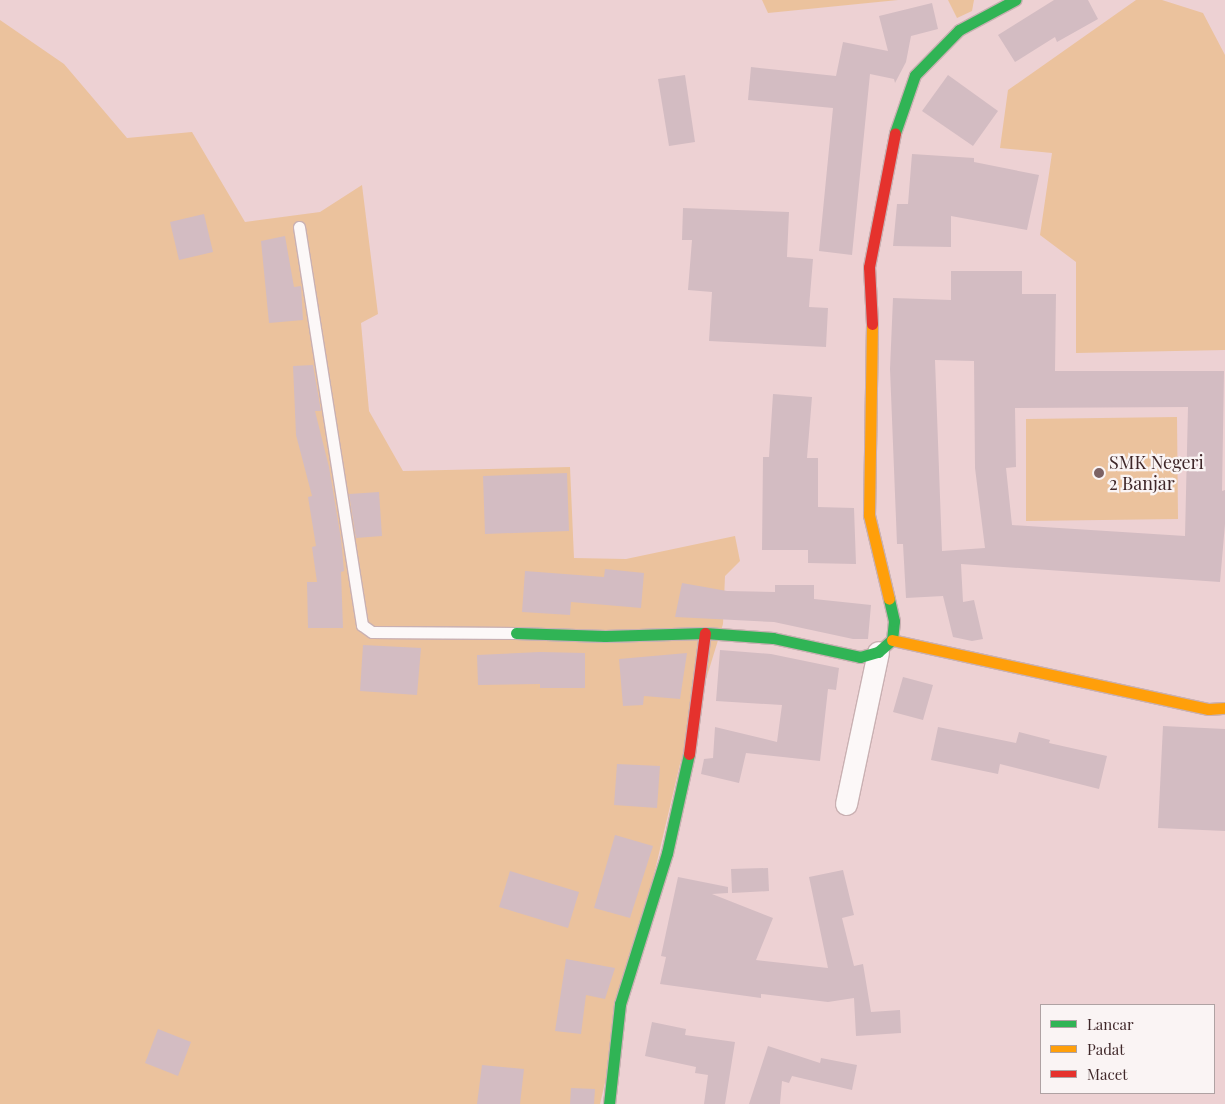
<!DOCTYPE html>
<html>
<head>
<meta charset="utf-8">
<style>
  body { margin:0 }
  #map { position:relative; width:1225px; height:1104px; overflow:hidden; background:#edd1d3; font-family:"Playfair Display",serif }
  div>[style] { position:absolute }
  .green>* { inset:0; background:#ebc29d }
  .building>* { inset:0; background:#d3bcc2 }
  .roads { filter:drop-shadow(1px 0 #c9b0b2) drop-shadow(-1px 0 #c9b0b2) drop-shadow(0 1px #c9b0b2) drop-shadow(0 -1px #c9b0b2) }
  .lane>* { height:11px; margin:-5.5px; padding:0 5.5px; transform-origin:5.5px; border-radius:5.5px; background:#fcf8f8 }
  .street>* { height:21px; margin:-10.5px; padding:0 10.5px; transform-origin:10.5px; border-radius:10.5px; background:#fcf8f8 }
  .fast>* { height:11px; margin:-5.5px; padding:0 5.5px; transform-origin:5.5px; border-radius:5.5px; background:#30b455 }
  .slow>* { height:11px; margin:-5.5px; padding:0 5.5px; transform-origin:5.5px; border-radius:5.5px; background:#ff9f0a }
  .jam>* { height:11px; margin:-5.5px; padding:0 5.5px; transform-origin:5.5px; border-radius:5.5px; background:#e5322d }
  .dots>* { width:14px; height:14px; translate:-50% -50%; box-sizing:border-box; border:2px solid #faf4f4; border-radius:50% }
  span { translate:-50% -50%; white-space:nowrap; text-align:center; line-height:1.15; -webkit-text-stroke:4.5px #faf4f4; paint-order:stroke }
  .poi-label { font-size:18px; color:#3f2729 }
  .left { translate:0 -50%; text-align:left }
  .legend { position:absolute; left:1040px; top:1004px; width:175px; height:90px; box-sizing:border-box; background:#faf4f4; border:1px solid #afa2a3; margin:0; padding:6px 9px; list-style:none; font-size:15px; color:#3f2729 }
  .legend li { display:flex; align-items:center; gap:10px; height:25px }
  .legend b { width:25px; border:1px solid #afa2a3 }
</style>
</head>
<body>
<div id="map">
  <div class="green">
    <div style="clip-path:polygon(762px 0,898px 0,768px 13px)"></div>
    <div style="clip-path:polygon(948px 0,974px 0,972px 11px,957px 18px)"></div>
    <div style="clip-path:polygon(1136px 0,1162px 0,1203px 13px,1225px 55px,1225px 350px,1076px 353px,1076px 262px,1040px 235px,1052px 153px,1000px 148px,1008px 90px)"></div>
    <div style="clip-path:polygon(0 20px,64px 64px,127px 138px,192px 132px,245px 222px,320px 212px,362px 185px,378px 314px,361px 323px,369px 411px,403px 471px,570px 467px,574px 558px,626px 559px,735px 536px,740px 561px,725px 576px,723px 624px,680px 764px,600px 1104px,0 1104px)"></div>
    <div style="clip-path:polygon(1177px 417px,1178px 519px,1026px 521px,1026px 419px)"></div>
  </div>
  <div class="building">
    <div style="clip-path:polygon(1054px 0,1088px 0,1098px 19px,1057px 42px,1055px 37px,1015px 62px,998px 35px)"></div>
    <div style="clip-path:polygon(932px 3px,938px 29px,911px 36px,906px 62px,895px 83px,894px 79px,870px 74px,852px 255px,819px 251px,833px 108px,748px 100px,751px 67px,836px 76px,843px 42px,888px 51px,879px 16px)"></div>
    <div style="clip-path:polygon(685px 75px,695px 142px,669px 146px,658px 79px)"></div>
    <div style="clip-path:polygon(948px 75px,998px 111px,973px 146px,922px 111px)"></div>
    <div style="clip-path:polygon(912px 154px,974px 158px,974px 162px,1039px 175px,1027px 230px,951px 216px,951px 247px,893px 246px,897px 204px,908px 204px)"></div>
    <div style="clip-path:polygon(683px 208px,789px 212px,787px 257px,813px 259px,809px 307px,828px 308px,826px 347px,709px 341px,712px 292px,688px 290px,692px 240px,682px 240px)"></div>
    <div style="clip-path:polygon(204px 214px,213px 252px,179px 260px,170px 222px)"></div>
    <div style="clip-path:polygon(285px 236px,294px 287px,301px 286px,303px 320px,269px 323px,261px 241px)"></div>
    <div style="clip-path:polygon(evenodd,951px 271px,1022px 271px,1022px 294px,1056px 294px,1055px 371px,1224px 371px,1222px 491px,1225px 490px,1225px 524px,1220px 582px,961px 564px,963px 602px,974px 600px,983px 639px,972px 641px,953px 637px,943px 596px,906px 598px,903px 544px,897px 544px,890px 369px,893px 298px,951px 300px,951px 271px,935px 360px,974px 361px,975px 468px,985px 548px,942px 551px,935px 360px,951px 271px,1188px 407px,1185px 536px,1012px 525px,1006px 468px,1016px 467px,1015px 408px,1188px 407px)"></div>
    <div style="clip-path:polygon(313px 365px,321px 411px,315px 411px,329px 467px,341px 539px,344px 571px,341px 572px,343px 628px,308px 628px,307px 582px,317px 582px,312px 547px,316px 546px,308px 497px,312px 496px,296px 435px,293px 366px)"></div>
    <div style="clip-path:polygon(773px 394px,812px 397px,807px 458px,818px 458px,818px 507px,854px 508px,856px 564px,808px 563px,808px 550px,762px 550px,763px 457px,769px 457px)"></div>
    <div style="clip-path:polygon(567px 473px,569px 531px,485px 534px,483px 476px)"></div>
    <div style="clip-path:polygon(379px 492px,382px 536px,356px 538px,349px 494px)"></div>
    <div style="clip-path:polygon(605px 569px,644px 573px,641px 608px,571px 602px,570px 615px,522px 612px,525px 571px,604px 577px)"></div>
    <div style="clip-path:polygon(682px 583px,727px 591px,775px 592px,775px 585px,814px 585px,814px 599px,871px 605px,868px 639px,853px 639px,774px 622px,675px 617px)"></div>
    <div style="clip-path:polygon(363px 645px,421px 648px,417px 695px,360px 691px)"></div>
    <div style="clip-path:polygon(720px 650px,771px 654px,839px 668px,836px 690px,828px 689px,820px 761px,746px 753px,739px 783px,701px 774px,704px 759px,713px 758px,715px 727px,777px 742px,782px 705px,716px 701px)"></div>
    <div style="clip-path:polygon(540px 652px,585px 653px,585px 688px,540px 688px,540px 684px,478px 685px,477px 655px)"></div>
    <div style="clip-path:polygon(687px 653px,680px 699px,644px 696px,643px 705px,623px 706px,619px 659px)"></div>
    <div style="clip-path:polygon(903px 677px,933px 685px,923px 720px,893px 712px)"></div>
    <div style="clip-path:polygon(1163px 726px,1225px 729px,1225px 831px,1158px 828px)"></div>
    <div style="clip-path:polygon(938px 727px,1016px 743px,1019px 732px,1050px 740px,1049px 743px,1107px 756px,1099px 789px,1000px 764px,998px 774px,931px 760px)"></div>
    <div style="clip-path:polygon(617px 764px,660px 766px,657px 808px,614px 805px)"></div>
    <div style="clip-path:polygon(615px 835px,653px 846px,630px 918px,594px 908px)"></div>
    <div style="clip-path:polygon(768px 868px,769px 891px,732px 893px,731px 869px)"></div>
    <div style="clip-path:polygon(843px 870px,854px 915px,842px 918px,854px 966px,863px 964px,871px 1012px,900px 1010px,901px 1033px,856px 1036px,854px 998px,828px 1002px,761px 994px,761px 998px,660px 984px,666px 957px,661px 956px,678px 877px,728px 887px,728px 893px,712px 894px,773px 918px,756px 960px,828px 968px,809px 877px)"></div>
    <div style="clip-path:polygon(510px 871px,579px 892px,568px 928px,499px 907px)"></div>
    <div style="clip-path:polygon(566px 959px,615px 968px,605px 999px,586px 995px,581px 1034px,555px 1031px)"></div>
    <div style="clip-path:polygon(652px 1022px,686px 1029px,685px 1035px,735px 1042px,725px 1104px,704px 1104px,708px 1075px,695px 1073px,696px 1067px,645px 1056px)"></div>
    <div style="clip-path:polygon(158px 1029px,191px 1042px,178px 1076px,145px 1063px)"></div>
    <div style="clip-path:polygon(768px 1046px,820px 1063px,821px 1058px,857px 1065px,852px 1090px,792px 1076px,789px 1083px,782px 1081px,780px 1104px,749px 1104px)"></div>
    <div style="clip-path:polygon(482px 1065px,524px 1069px,520px 1104px,477px 1104px)"></div>
    <div style="clip-path:polygon(571px 1088px,595px 1089px,594px 1104px,570px 1104px)"></div>
  </div>
  <div class="roads">
    <div class="lane">
      <div style="left:299px;top:227px;width:403px;rotate:81deg"></div>
      <div style="left:362px;top:625px;width:12px;rotate:35deg"></div>
      <div style="left:372px;top:632px;width:144px;rotate:0.4deg"></div>
    </div>
    <div class="street">
      <div style="left:846px;top:804px;width:155px;rotate:-78.1deg"></div>
    </div>
    <div class="fast">
      <div style="left:895px;top:133px;width:61px;rotate:-71deg"></div>
      <div style="left:915px;top:75px;width:63px;rotate:-45.6deg"></div>
      <div style="left:959px;top:30px;width:64px;rotate:-28.2deg"></div>
      <div style="left:516px;top:633px;width:89px;rotate:1.9deg"></div>
      <div style="left:605px;top:636px;width:100px;rotate:-1.7deg"></div>
      <div style="left:705px;top:633px;width:68px;rotate:4.2deg"></div>
      <div style="left:773px;top:638px;width:89px;rotate:12.3deg"></div>
      <div style="left:860px;top:657px;width:19px;rotate:-16deg"></div>
      <div style="left:878px;top:652px;width:18px;rotate:-41deg"></div>
      <div style="left:892px;top:640px;width:19px;rotate:-84deg"></div>
      <div style="left:894px;top:621px;width:23px;rotate:-103deg"></div>
      <div style="left:609px;top:1104px;width:101px;rotate:-83.7deg"></div>
      <div style="left:620px;top:1004px;width:158px;rotate:-72.7deg"></div>
      <div style="left:667px;top:853px;width:101px;rotate:-77.5deg"></div>
    </div>
    <div class="slow">
      <div style="left:872px;top:324px;width:191px;rotate:90.9deg"></div>
      <div style="left:869px;top:515px;width:86px;rotate:76.6deg"></div>
      <div style="left:892px;top:640px;width:324px;rotate:12.3deg"></div>
      <div style="left:1209px;top:709px;width:16px;rotate:-4deg"></div>
    </div>
    <div class="jam">
      <div style="left:872px;top:324px;width:57px;rotate:-93deg"></div>
      <div style="left:869px;top:267px;width:136px;rotate:-79deg"></div>
      <div style="left:689px;top:754px;width:122px;rotate:-82.5deg"></div>
    </div>
  </div>
  <div class="dots">
    <div style="left:1099px;top:473px;background:#7c6264"></div>
  </div>
  <div class="poi-label">
    <span class="left" style="left:1109px;top:473px">SMK Negeri<br>2 Banjar</span>
  </div>
  <ul class="legend">
  <li><b style="height:6px;background:#30b455"></b>Lancar</li>
  <li><b style="height:6px;background:#ff9f0a"></b>Padat</li>
  <li><b style="height:6px;background:#e5322d"></b>Macet</li>
  </ul>
</div>
</body>
</html>
